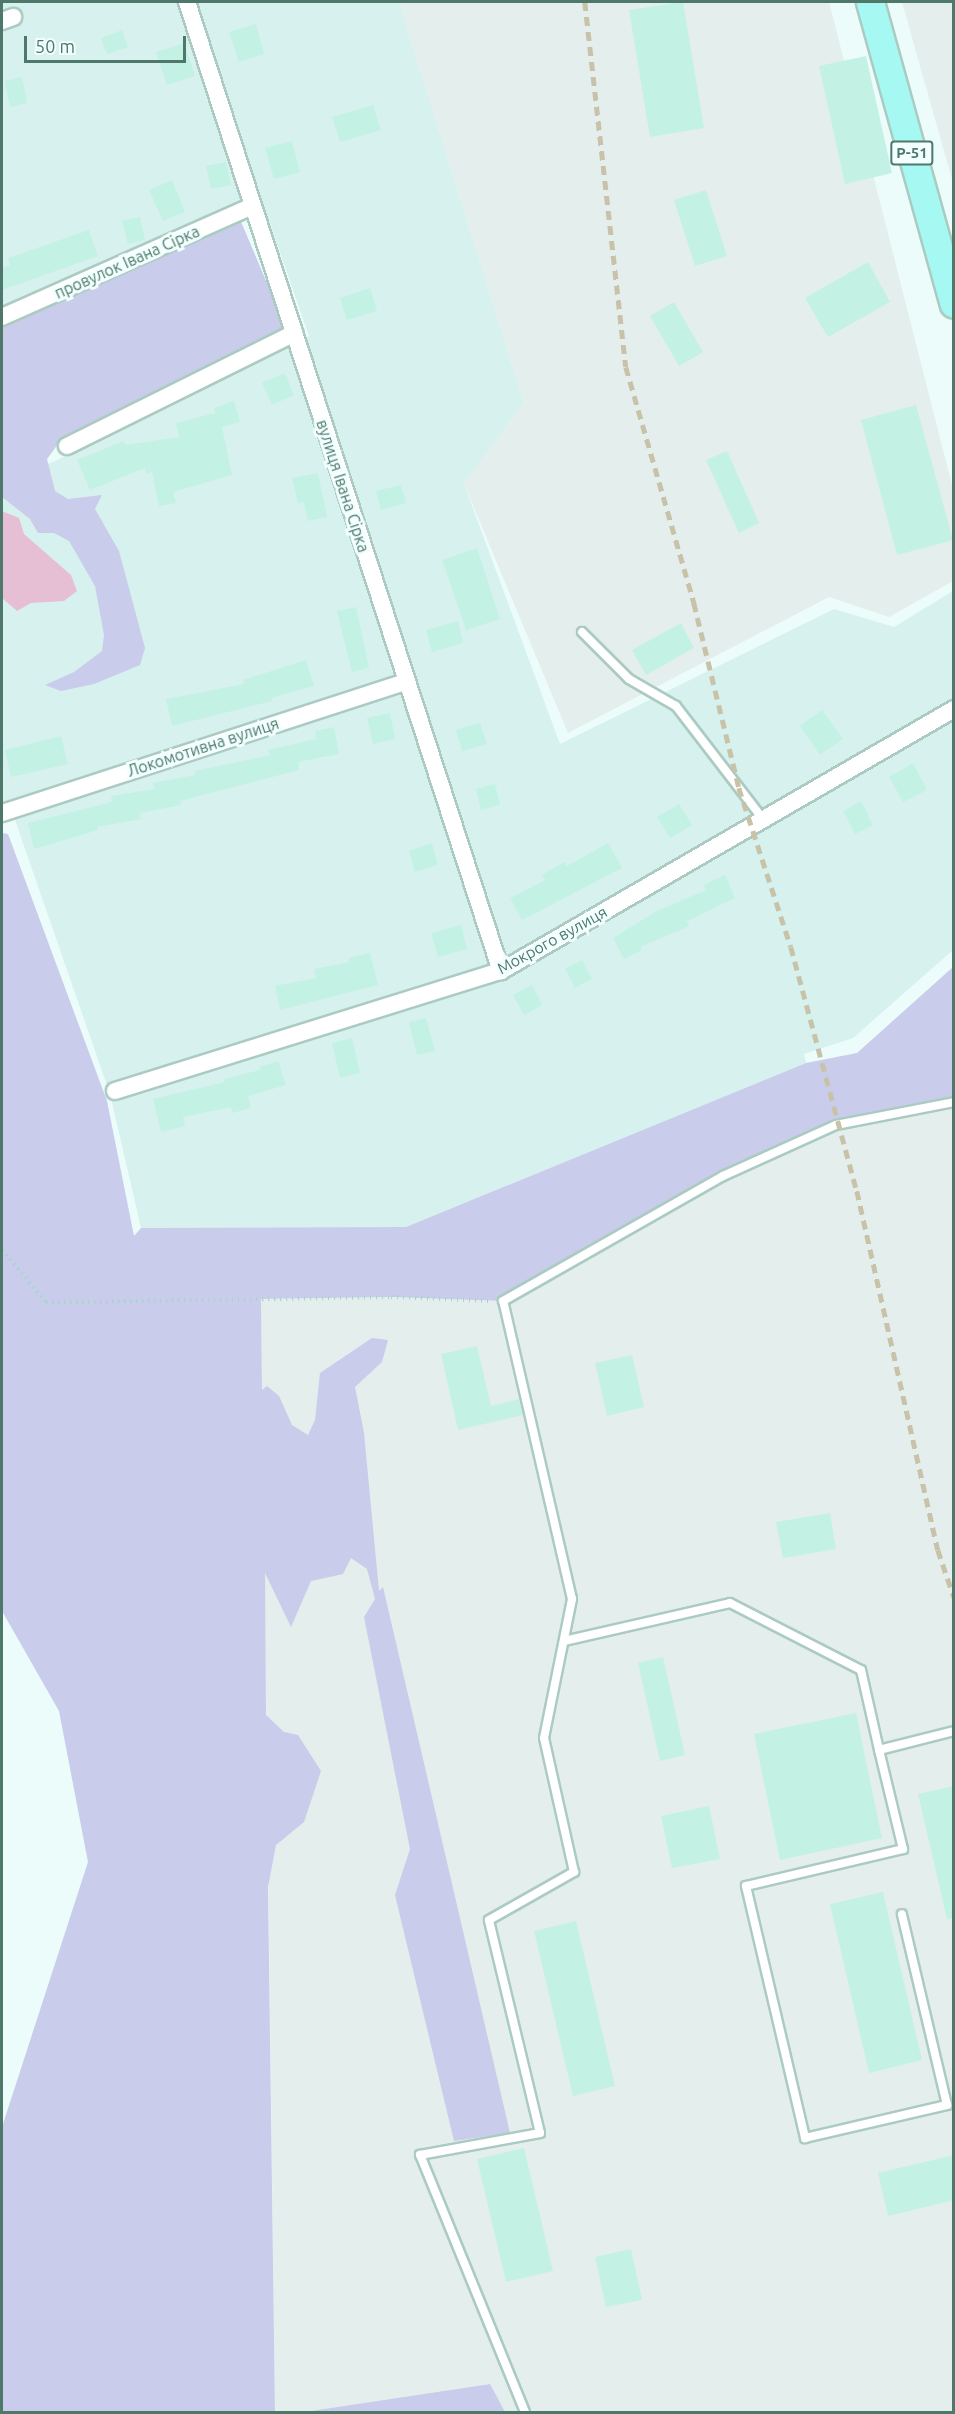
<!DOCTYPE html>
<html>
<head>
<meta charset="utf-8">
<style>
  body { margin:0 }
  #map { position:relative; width:955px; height:2414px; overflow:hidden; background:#ebfcfb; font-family:Ubuntu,sans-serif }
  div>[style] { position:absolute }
  .residential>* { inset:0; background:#d7f1ee }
  .industrial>* { inset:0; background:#e4eeec }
  .green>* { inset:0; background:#c9cceb }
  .water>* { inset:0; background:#e7bfd5 }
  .building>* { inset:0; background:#c3f2e4 }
  .path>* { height:4px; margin-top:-2px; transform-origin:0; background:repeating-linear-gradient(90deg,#a5d7c8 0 1.5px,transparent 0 6px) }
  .roads { filter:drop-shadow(2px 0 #abcbc2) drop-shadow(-2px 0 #abcbc2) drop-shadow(0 2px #abcbc2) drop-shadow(0 -2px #abcbc2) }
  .lane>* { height:8px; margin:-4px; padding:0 4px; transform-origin:4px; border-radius:4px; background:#fff }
  .street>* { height:16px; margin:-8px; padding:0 8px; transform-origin:8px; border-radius:8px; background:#fff }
  .primary>* { height:27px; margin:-13.5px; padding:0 13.5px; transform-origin:13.5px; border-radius:13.5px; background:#a6f9f3 }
  .rail>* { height:4.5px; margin-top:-2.25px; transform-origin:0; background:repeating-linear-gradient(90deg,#c8c3a8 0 9px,transparent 0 15px) }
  span { translate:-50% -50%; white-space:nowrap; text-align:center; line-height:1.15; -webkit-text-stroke:6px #f2fffe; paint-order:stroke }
  .shield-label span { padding:2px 4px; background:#f2fffe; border:2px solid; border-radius:4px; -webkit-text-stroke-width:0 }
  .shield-label { font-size:15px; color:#4e786a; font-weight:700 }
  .street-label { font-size:16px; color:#4e786a }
  .frame { position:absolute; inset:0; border:3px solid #4e786a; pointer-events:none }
  .scale { position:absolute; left:24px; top:36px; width:162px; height:27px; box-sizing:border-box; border:3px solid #4e786a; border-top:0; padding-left:8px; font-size:18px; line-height:21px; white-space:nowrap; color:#4e786a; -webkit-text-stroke:4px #f2fffe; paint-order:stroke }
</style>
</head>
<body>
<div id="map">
  <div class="residential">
    <div style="clip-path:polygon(2px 2px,399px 2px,524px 403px,464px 484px,560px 744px,834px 609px,894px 627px,953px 591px,953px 950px,853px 1038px,804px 1054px,806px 1063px,406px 1227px,141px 1228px,110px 1094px,15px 820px,2px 819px,2px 482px,55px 461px,309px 336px,260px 195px,2px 313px)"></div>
  </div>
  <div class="industrial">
    <div style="clip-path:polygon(399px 2px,829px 2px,953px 489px,953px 581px,889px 617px,829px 597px,568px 733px,464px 484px,524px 403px)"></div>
    <div style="clip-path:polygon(902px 2px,953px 2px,953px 183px)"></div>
    <div style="clip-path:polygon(953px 1102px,953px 2412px,505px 2412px,489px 2384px,304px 2412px,275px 2412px,261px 1299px,391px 1297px,503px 1301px,723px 1176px,836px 1125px)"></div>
  </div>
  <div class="green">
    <div style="clip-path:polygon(239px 217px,287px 330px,61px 440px,47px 459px,55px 491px,68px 499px,102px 495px,95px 509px,119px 551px,145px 648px,140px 665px,94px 684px,61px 691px,45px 685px,74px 672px,102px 651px,104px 635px,95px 586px,69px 541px,54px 533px,38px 533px,30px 519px,2px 497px,2px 322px)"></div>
    <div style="clip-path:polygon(2px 833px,8px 834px,107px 1101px,134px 1236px,141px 1228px,406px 1227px,806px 1063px,857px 1053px,953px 967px,953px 1102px,836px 1125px,723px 1176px,503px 1301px,391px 1297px,261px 1299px,262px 1390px,267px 1386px,279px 1396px,292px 1425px,308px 1435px,315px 1420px,320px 1373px,372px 1338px,388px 1340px,382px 1362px,355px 1387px,364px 1433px,379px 1591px,383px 1587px,510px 2133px,454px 2141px,395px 1895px,410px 1849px,364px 1617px,375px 1599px,367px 1569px,351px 1558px,343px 1574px,311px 1581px,291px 1627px,265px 1573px,266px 1715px,284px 1732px,298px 1735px,321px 1771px,304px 1822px,276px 1845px,268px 1887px,275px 2412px,2px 2412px,2px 2127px,88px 1862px,59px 1711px,2px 1611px)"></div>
    <div style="clip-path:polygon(490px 2384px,505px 2412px,304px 2412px)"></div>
  </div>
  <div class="water">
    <div style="clip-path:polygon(2px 511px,19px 518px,24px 534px,71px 575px,77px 591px,64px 601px,31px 603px,17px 611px,2px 598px)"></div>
  </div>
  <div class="building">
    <div style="clip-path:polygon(683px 2px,704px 128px,650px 137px,629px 10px)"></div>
    <div style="clip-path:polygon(256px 24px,264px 54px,239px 62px,229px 32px)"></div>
    <div style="clip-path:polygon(122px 30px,128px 47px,107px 54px,101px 38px)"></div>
    <div style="clip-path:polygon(184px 43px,195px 76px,167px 85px,156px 52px)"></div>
    <div style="clip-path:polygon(866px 56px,892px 173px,845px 184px,819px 66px)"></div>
    <div style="clip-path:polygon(22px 77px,27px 103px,10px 107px,5px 81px)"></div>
    <div style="clip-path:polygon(373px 105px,381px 130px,340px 142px,332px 117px)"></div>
    <div style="clip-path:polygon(292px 141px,300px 172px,274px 179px,265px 148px)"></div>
    <div style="clip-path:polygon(226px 162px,231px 185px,211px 189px,206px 166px)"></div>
    <div style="clip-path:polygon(172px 180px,185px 212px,163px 221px,149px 190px)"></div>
    <div style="clip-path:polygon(706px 190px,727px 256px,695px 266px,674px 200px)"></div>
    <div style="clip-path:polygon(140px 217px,145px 240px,128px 244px,122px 221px)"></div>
    <div style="clip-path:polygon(89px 230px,98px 256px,2px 290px,2px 268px,10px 265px,8px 258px)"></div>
    <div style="clip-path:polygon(868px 262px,890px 302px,828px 337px,805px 298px)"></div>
    <div style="clip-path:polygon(370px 288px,377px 311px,347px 320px,340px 298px)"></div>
    <div style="clip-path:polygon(674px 302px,703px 352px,679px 366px,650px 316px)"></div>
    <div style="clip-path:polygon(285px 373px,294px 395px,272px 405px,262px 383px)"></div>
    <div style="clip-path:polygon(234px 401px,240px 422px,222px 427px,232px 475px,173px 492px,176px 503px,159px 506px,152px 472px,146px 474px,145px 468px,90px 490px,77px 460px,124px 441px,126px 445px,179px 437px,176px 423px,215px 413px,214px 408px)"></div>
    <div style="clip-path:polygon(916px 405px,953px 540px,897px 555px,861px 420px)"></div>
    <div style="clip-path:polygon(727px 451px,759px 523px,739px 533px,706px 460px)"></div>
    <div style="clip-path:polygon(318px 473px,327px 517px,308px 521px,304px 502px,298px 503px,292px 478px)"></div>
    <div style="clip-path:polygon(401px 485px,406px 503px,381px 510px,376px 491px)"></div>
    <div style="clip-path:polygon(477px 548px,500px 619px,466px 630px,442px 560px)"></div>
    <div style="clip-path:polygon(356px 607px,369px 668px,352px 672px,337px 611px)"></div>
    <div style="clip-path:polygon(458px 621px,463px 643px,432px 652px,426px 630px)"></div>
    <div style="clip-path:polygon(681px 623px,694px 648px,646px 675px,632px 650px)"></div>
    <div style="clip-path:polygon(306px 660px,314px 686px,271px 698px,272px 701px,172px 726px,166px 699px,244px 684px,243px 680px)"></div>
    <div style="clip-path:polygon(822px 710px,843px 739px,820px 755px,800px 726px)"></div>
    <div style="clip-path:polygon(390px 713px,395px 739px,373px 744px,367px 718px)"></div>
    <div style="clip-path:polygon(480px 723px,487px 744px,462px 751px,456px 730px)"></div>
    <div style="clip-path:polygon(334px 727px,339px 754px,298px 762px,299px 770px,180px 801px,181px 805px,140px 813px,141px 819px,97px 827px,98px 830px,34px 849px,28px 823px,112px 802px,111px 796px,155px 789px,153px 783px,195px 775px,195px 771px,270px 755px,268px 750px,316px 739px,315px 731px)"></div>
    <div style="clip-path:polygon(61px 736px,68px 764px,11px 777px,5px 750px)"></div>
    <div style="clip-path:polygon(913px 763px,927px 790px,903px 802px,889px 777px)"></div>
    <div style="clip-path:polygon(495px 784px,500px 805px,481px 810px,476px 789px)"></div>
    <div style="clip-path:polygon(861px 801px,873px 825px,855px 834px,843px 811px)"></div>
    <div style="clip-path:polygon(679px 804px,692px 825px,670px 838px,657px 817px)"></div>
    <div style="clip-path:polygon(432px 843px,438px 865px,415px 872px,409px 851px)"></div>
    <div style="clip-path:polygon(608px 843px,622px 868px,522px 920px,510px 898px,545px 880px,542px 875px,564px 862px,567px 866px)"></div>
    <div style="clip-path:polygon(725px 875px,735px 898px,687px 921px,689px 926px,640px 947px,642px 950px,624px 959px,613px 938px,655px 912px,706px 890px,704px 885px)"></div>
    <div style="clip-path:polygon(461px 925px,467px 949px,438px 957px,431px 933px)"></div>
    <div style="clip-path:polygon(370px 953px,378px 985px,280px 1010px,275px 986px,316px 978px,314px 969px,349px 962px,349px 958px)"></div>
    <div style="clip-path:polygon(582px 960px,592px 979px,575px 988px,565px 969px)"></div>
    <div style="clip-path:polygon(532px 985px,542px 1005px,524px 1015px,513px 995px)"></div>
    <div style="clip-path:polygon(426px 1018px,435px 1051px,417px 1055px,409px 1022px)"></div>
    <div style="clip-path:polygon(352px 1038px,360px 1073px,340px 1078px,332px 1043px)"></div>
    <div style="clip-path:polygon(278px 1061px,286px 1085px,248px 1096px,251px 1108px,232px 1113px,231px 1107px,183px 1117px,185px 1126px,161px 1132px,153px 1099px,225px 1082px,224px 1079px,260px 1070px,259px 1067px)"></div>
    <div style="clip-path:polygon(477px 1346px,491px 1406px,519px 1399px,523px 1415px,458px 1430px,441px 1354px)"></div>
    <div style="clip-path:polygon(632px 1355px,644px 1407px,607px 1416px,595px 1363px)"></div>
    <div style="clip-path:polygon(830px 1513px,836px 1549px,783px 1558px,776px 1522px)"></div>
    <div style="clip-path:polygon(663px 1657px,685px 1755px,660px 1761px,638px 1663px)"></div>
    <div style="clip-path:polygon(856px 1713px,882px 1838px,780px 1860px,754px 1734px)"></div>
    <div style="clip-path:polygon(954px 1786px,954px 1918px,947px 1919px,918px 1794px)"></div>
    <div style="clip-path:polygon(709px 1806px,720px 1859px,672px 1868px,661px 1816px)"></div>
    <div style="clip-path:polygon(883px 1892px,922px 2060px,869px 2073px,830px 1904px)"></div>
    <div style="clip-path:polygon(576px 1921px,615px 2086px,573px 2096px,534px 1931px)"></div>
    <div style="clip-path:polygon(524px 2148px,553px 2271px,506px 2282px,477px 2159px)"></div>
    <div style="clip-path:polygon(954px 2155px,954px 2200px,888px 2216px,878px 2173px)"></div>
    <div style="clip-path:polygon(631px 2249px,642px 2300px,606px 2307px,595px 2257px)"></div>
  </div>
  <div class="path">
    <div style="left:2px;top:1250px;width:68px;rotate:49.8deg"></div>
    <div style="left:46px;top:1302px;width:345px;rotate:-0.8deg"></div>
    <div style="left:391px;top:1297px;width:99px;rotate:2.3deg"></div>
  </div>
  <div class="roads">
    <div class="lane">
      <div style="left:582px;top:632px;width:66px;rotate:45deg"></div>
      <div style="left:629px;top:679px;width:54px;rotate:29.9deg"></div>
      <div style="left:676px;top:706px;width:143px;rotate:52.4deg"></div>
      <div style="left:564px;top:1641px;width:170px;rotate:-12.9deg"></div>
      <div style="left:730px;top:1603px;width:147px;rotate:27.1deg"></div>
      <div style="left:861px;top:1670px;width:82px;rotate:77.3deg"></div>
      <div style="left:879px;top:1750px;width:77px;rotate:-14.2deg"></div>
      <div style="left:879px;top:1750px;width:102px;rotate:76.4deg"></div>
      <div style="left:903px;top:1849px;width:161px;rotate:166.7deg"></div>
      <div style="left:746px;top:1886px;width:259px;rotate:76.8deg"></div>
      <div style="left:805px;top:2138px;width:146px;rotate:-13.1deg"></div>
      <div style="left:947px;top:2105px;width:196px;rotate:-103.3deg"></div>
      <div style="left:525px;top:2412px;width:278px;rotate:-112.2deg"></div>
      <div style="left:420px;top:2155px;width:122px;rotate:-10.4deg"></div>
      <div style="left:540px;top:2133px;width:219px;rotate:-103.5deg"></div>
      <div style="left:489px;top:1920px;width:98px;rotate:-29.5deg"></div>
      <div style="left:574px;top:1872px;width:137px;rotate:-102.6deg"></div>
      <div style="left:544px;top:1738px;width:142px;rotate:-78.6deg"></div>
      <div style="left:572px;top:1599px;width:306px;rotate:-103deg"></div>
      <div style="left:503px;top:1301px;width:253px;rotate:-29.6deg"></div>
      <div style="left:723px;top:1176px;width:124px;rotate:-24.3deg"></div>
      <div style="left:836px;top:1125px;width:120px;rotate:-11deg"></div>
    </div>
    <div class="street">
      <div style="left:187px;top:2px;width:1019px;rotate:72.05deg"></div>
      <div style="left:2px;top:21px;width:12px;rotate:-20deg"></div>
      <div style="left:2px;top:317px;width:274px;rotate:-23.9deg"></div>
      <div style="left:67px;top:446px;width:254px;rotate:-26.4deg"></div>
      <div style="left:2px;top:813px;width:424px;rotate:-18deg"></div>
      <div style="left:115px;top:1091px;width:404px;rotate:-17.3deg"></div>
      <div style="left:501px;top:971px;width:523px;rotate:-30.04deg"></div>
    </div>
    <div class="primary">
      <div style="left:870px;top:2px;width:313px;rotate:74.5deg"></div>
    </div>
  </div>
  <div class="rail">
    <div style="left:585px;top:2px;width:367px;rotate:83.6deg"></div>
    <div style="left:626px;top:367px;width:246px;rotate:73.9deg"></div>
    <div style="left:694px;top:603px;width:190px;rotate:76.3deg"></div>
    <div style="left:739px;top:788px;width:167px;rotate:71.9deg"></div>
    <div style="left:791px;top:947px;width:253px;rotate:74.9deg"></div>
    <div style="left:857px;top:1191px;width:368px;rotate:77.3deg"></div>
    <div style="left:938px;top:1550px;width:50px;rotate:71.2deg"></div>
  </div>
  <div class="shield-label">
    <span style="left:912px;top:153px">Р-51</span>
  </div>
  <div class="street-label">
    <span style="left:127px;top:262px;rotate:-24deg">провулок Івана Сірка</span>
    <span style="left:343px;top:486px;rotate:72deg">вулиця Івана Сірка</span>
    <span style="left:203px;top:747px;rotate:-18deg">Локомотивна вулиця</span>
    <span style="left:552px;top:940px;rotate:-29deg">Мокрого вулиця</span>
  </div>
  <div class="frame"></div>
  <div class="scale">50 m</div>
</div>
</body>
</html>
